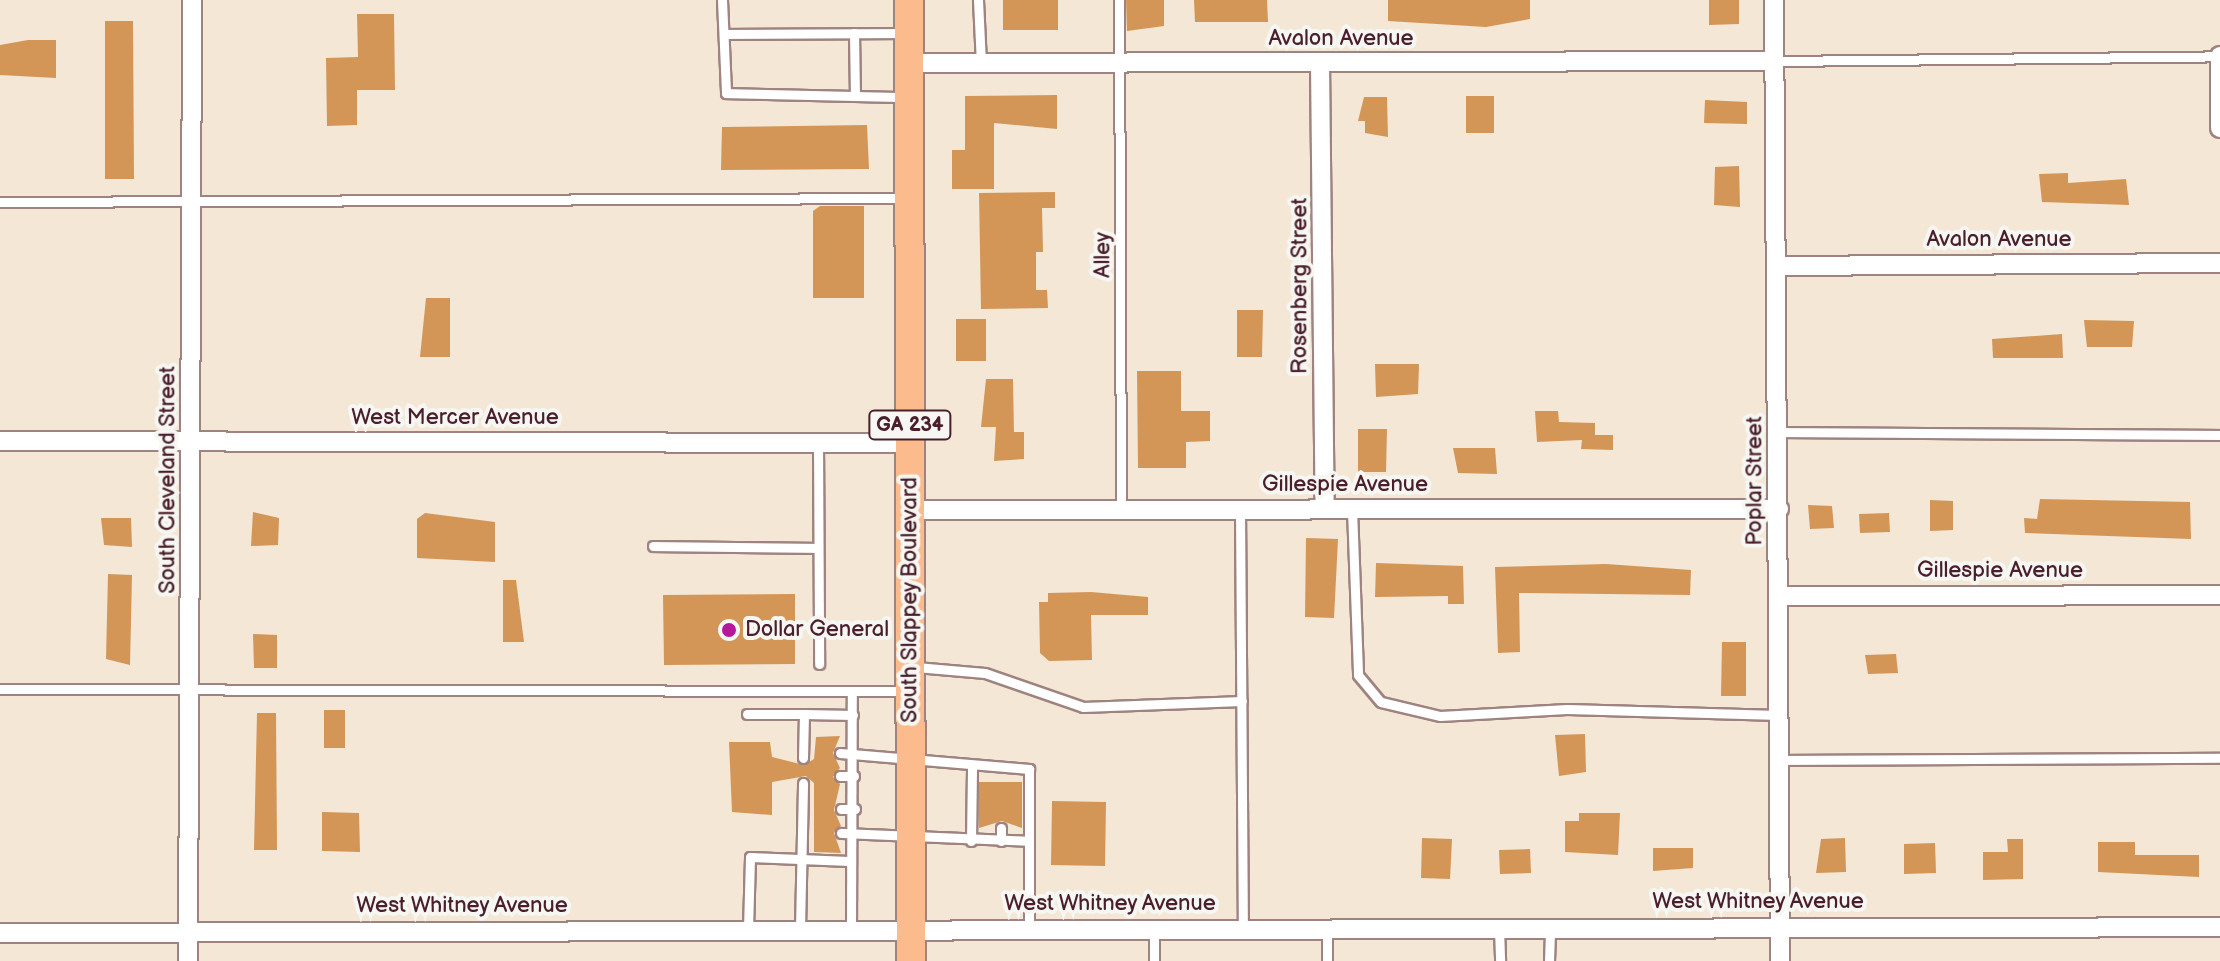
<!DOCTYPE html>
<html>
<head>
<meta charset="utf-8">
<style>
  body { margin:0 }
  #map { position:relative; width:2220px; height:961px; overflow:hidden; background:#f4e7d6; font-family:"Balsamiq Sans",sans-serif }
  div>[style] { position:absolute }
  .building>* { inset:0; background:#d39657 }
  .roads { filter:drop-shadow(2px 0 #9f8380) drop-shadow(-2px 0 #9f8380) drop-shadow(0 2px #9f8380) drop-shadow(0 -2px #9f8380) }
  .lane>* { height:9px; margin:-4.5px; padding:0 4.5px; transform-origin:4.5px; border-radius:4.5px; background:#fff }
  .street>* { height:18px; margin:-9px; padding:0 9px; transform-origin:9px; border-radius:9px; background:#fff }
  .primary>* { height:28px; margin:-14px; padding:0 14px; transform-origin:14px; border-radius:14px; background:#fbbb8c }
  .dots>* { width:22px; height:22px; translate:-50% -50%; box-sizing:border-box; border:4px solid #f6f6f2; border-radius:50% }
  span { translate:-50% -50%; white-space:nowrap; text-align:center; line-height:1.15; -webkit-text-stroke:8px #f6f6f2; paint-order:stroke }
  .shield-label span { padding:2px 6px; background:#f6f6f2; border:2px solid; border-radius:6px; -webkit-text-stroke-width:0 }
  .shield-label { font-size:20px; color:#4a1f2b; font-weight:700 }
  .street-label { font-size:22px; color:#4a1f2b }
  .poi-label { font-size:22px; color:#4a1f2b }
  .left { translate:0 -50%; text-align:left }
</style>
</head>
<body>
<div id="map">
  <div class="building">
    <div style="clip-path:polygon(1003px 0,1058px 0,1058px 30px,1003px 30px)"></div>
    <div style="clip-path:polygon(1126px 0,1164px 0,1164px 26px,1127px 31px)"></div>
    <div style="clip-path:polygon(1194px 0,1267px 0,1268px 22px,1195px 22px)"></div>
    <div style="clip-path:polygon(1388px 0,1530px 0,1530px 19px,1486px 27px,1388px 21px)"></div>
    <div style="clip-path:polygon(1709px 0,1739px 0,1739px 24px,1709px 25px)"></div>
    <div style="clip-path:polygon(357px 14px,394px 14px,395px 90px,357px 90px,357px 125px,327px 126px,326px 58px,358px 57px)"></div>
    <div style="clip-path:polygon(105px 21px,133px 21px,134px 179px,105px 179px)"></div>
    <div style="clip-path:polygon(28px 40px,56px 40px,56px 78px,0 75px,0 45px)"></div>
    <div style="clip-path:polygon(1057px 95px,1057px 129px,994px 123px,994px 189px,952px 189px,952px 150px,965px 150px,965px 96px)"></div>
    <div style="clip-path:polygon(1466px 96px,1494px 96px,1494px 133px,1466px 133px)"></div>
    <div style="clip-path:polygon(1364px 97px,1387px 97px,1388px 137px,1365px 133px,1365px 121px,1358px 121px)"></div>
    <div style="clip-path:polygon(1705px 100px,1747px 102px,1747px 124px,1704px 123px)"></div>
    <div style="clip-path:polygon(867px 125px,869px 169px,721px 170px,722px 127px)"></div>
    <div style="clip-path:polygon(1739px 166px,1740px 207px,1714px 205px,1715px 167px)"></div>
    <div style="clip-path:polygon(2068px 173px,2068px 183px,2126px 179px,2129px 205px,2042px 202px,2039px 174px)"></div>
    <div style="clip-path:polygon(1055px 192px,1055px 208px,1042px 208px,1043px 252px,1036px 252px,1036px 290px,1047px 290px,1048px 308px,981px 309px,979px 193px)"></div>
    <div style="clip-path:polygon(820px 206px,864px 206px,864px 298px,813px 298px,813px 211px)"></div>
    <div style="clip-path:polygon(426px 298px,450px 298px,450px 357px,420px 357px)"></div>
    <div style="clip-path:polygon(1237px 310px,1263px 310px,1262px 357px,1237px 357px)"></div>
    <div style="clip-path:polygon(956px 319px,986px 319px,986px 361px,956px 361px)"></div>
    <div style="clip-path:polygon(2084px 320px,2134px 321px,2132px 347px,2087px 347px)"></div>
    <div style="clip-path:polygon(2062px 334px,2063px 358px,1993px 358px,1992px 339px)"></div>
    <div style="clip-path:polygon(1375px 364px,1419px 364px,1418px 394px,1376px 397px)"></div>
    <div style="clip-path:polygon(1137px 371px,1181px 371px,1181px 411px,1210px 411px,1210px 441px,1186px 442px,1186px 468px,1138px 468px)"></div>
    <div style="clip-path:polygon(986px 379px,1013px 379px,1014px 432px,1024px 432px,1024px 459px,994px 461px,996px 427px,981px 427px)"></div>
    <div style="clip-path:polygon(1535px 411px,1558px 411px,1559px 422px,1595px 423px,1595px 435px,1613px 435px,1613px 450px,1581px 449px,1582px 440px,1537px 442px)"></div>
    <div style="clip-path:polygon(1358px 429px,1387px 429px,1386px 472px,1358px 472px)"></div>
    <div style="clip-path:polygon(1453px 448px,1495px 448px,1497px 474px,1458px 473px)"></div>
    <div style="clip-path:polygon(2040px 499px,2190px 502px,2191px 539px,2025px 533px,2024px 518px,2037px 519px)"></div>
    <div style="clip-path:polygon(1930px 500px,1953px 501px,1953px 530px,1930px 531px)"></div>
    <div style="clip-path:polygon(1808px 505px,1832px 506px,1834px 528px,1810px 529px)"></div>
    <div style="clip-path:polygon(253px 512px,279px 518px,278px 545px,251px 546px)"></div>
    <div style="clip-path:polygon(425px 513px,495px 522px,495px 562px,417px 558px,417px 519px)"></div>
    <div style="clip-path:polygon(1889px 513px,1890px 532px,1860px 533px,1859px 514px)"></div>
    <div style="clip-path:polygon(101px 518px,131px 518px,132px 547px,104px 545px)"></div>
    <div style="clip-path:polygon(1306px 538px,1338px 539px,1334px 618px,1305px 617px)"></div>
    <div style="clip-path:polygon(1376px 563px,1463px 566px,1464px 604px,1448px 604px,1448px 596px,1375px 597px)"></div>
    <div style="clip-path:polygon(1606px 564px,1691px 570px,1690px 595px,1519px 593px,1520px 652px,1498px 653px,1495px 567px)"></div>
    <div style="clip-path:polygon(108px 574px,132px 575px,130px 665px,106px 659px)"></div>
    <div style="clip-path:polygon(503px 580px,516px 580px,524px 642px,503px 642px)"></div>
    <div style="clip-path:polygon(1091px 592px,1148px 597px,1148px 615px,1091px 615px,1092px 660px,1049px 661px,1040px 653px,1039px 602px,1048px 602px,1048px 593px)"></div>
    <div style="clip-path:polygon(795px 594px,795px 664px,664px 665px,663px 595px)"></div>
    <div style="clip-path:polygon(253px 634px,277px 635px,277px 668px,254px 668px)"></div>
    <div style="clip-path:polygon(1722px 642px,1746px 642px,1746px 696px,1721px 696px)"></div>
    <div style="clip-path:polygon(1896px 654px,1898px 673px,1868px 674px,1865px 655px)"></div>
    <div style="clip-path:polygon(324px 710px,345px 710px,345px 748px,324px 748px)"></div>
    <div style="clip-path:polygon(257px 713px,276px 713px,277px 850px,254px 850px)"></div>
    <div style="clip-path:polygon(1585px 734px,1586px 772px,1559px 776px,1555px 735px)"></div>
    <div style="clip-path:polygon(840px 736px,833px 753px,840px 768px,833px 777px,840px 784px,834px 810px,841px 826px,834px 833px,841px 853px,814px 852px,814px 783px,806px 776px,772px 782px,772px 815px,732px 812px,729px 742px,770px 742px,772px 757px,804px 765px,814px 759px,816px 737px)"></div>
    <div style="clip-path:polygon(979px 782px,1022px 782px,1022px 828px,1002px 821px,979px 828px)"></div>
    <div style="clip-path:polygon(1052px 801px,1106px 802px,1105px 866px,1051px 865px)"></div>
    <div style="clip-path:polygon(322px 812px,359px 813px,360px 852px,322px 851px)"></div>
    <div style="clip-path:polygon(1579px 813px,1620px 813px,1618px 855px,1565px 852px,1565px 821px,1579px 821px)"></div>
    <div style="clip-path:polygon(1422px 838px,1452px 839px,1450px 879px,1421px 878px)"></div>
    <div style="clip-path:polygon(1845px 838px,1846px 872px,1816px 873px,1821px 839px)"></div>
    <div style="clip-path:polygon(2007px 839px,2023px 839px,2023px 879px,1983px 880px,1983px 852px,2008px 852px)"></div>
    <div style="clip-path:polygon(2098px 842px,2135px 842px,2135px 855px,2199px 855px,2199px 877px,2098px 872px)"></div>
    <div style="clip-path:polygon(1935px 843px,1936px 873px,1904px 874px,1904px 844px)"></div>
    <div style="clip-path:polygon(1653px 848px,1693px 848px,1693px 868px,1653px 871px)"></div>
    <div style="clip-path:polygon(1530px 849px,1531px 873px,1500px 874px,1499px 850px)"></div>
  </div>
  <div class="roads">
    <div class="lane">
      <div style="left:722px;top:0;width:93px;rotate:87.5deg"></div>
      <div style="left:726px;top:93px;width:179px;rotate:1.3deg"></div>
      <div style="left:978px;top:0;width:64px;rotate:87.3deg"></div>
      <div style="left:1119px;top:0;width:510px;rotate:89.78deg"></div>
      <div style="left:854px;top:33px;width:63px;rotate:89.1deg"></div>
      <div style="left:724px;top:34px;width:181px;rotate:-0.3deg"></div>
      <div style="left:1775px;top:61px;width:445px;rotate:-0.6deg"></div>
      <div style="left:0;top:202px;width:906px;rotate:-0.25deg"></div>
      <div style="left:1779px;top:432px;width:441px;rotate:0.4deg"></div>
      <div style="left:818px;top:440px;width:224px;rotate:89.7deg"></div>
      <div style="left:1240px;top:509px;width:419px;rotate:89.6deg"></div>
      <div style="left:1352px;top:509px;width:166px;rotate:87.9deg"></div>
      <div style="left:1358px;top:675px;width:35px;rotate:50deg"></div>
      <div style="left:1381px;top:702px;width:61px;rotate:13.3deg"></div>
      <div style="left:1440px;top:716px;width:127px;rotate:-3.2deg"></div>
      <div style="left:1567px;top:709px;width:212px;rotate:1.6deg"></div>
      <div style="left:653px;top:546px;width:165px;rotate:0.7deg"></div>
      <div style="left:916px;top:667px;width:69px;rotate:5deg"></div>
      <div style="left:985px;top:673px;width:104px;rotate:19.1deg"></div>
      <div style="left:1083px;top:707px;width:159px;rotate:-2.2deg"></div>
      <div style="left:0;top:689px;width:907px;rotate:0.13deg"></div>
      <div style="left:747px;top:714px;width:57px"></div>
      <div style="left:840px;top:753px;width:190px;rotate:4.8deg"></div>
      <div style="left:1029px;top:769px;width:160px;rotate:90deg"></div>
      <div style="left:803px;top:758px;width:44px;rotate:-88.7deg"></div>
      <div style="left:804px;top:714px;width:49px;rotate:1.2deg"></div>
      <div style="left:1779px;top:760px;width:441px;rotate:-0.3deg"></div>
      <div style="left:840px;top:776px;width:14px"></div>
      <div style="left:841px;top:809px;width:14px"></div>
      <div style="left:1001px;top:828px;width:13px;rotate:90deg"></div>
      <div style="left:841px;top:833px;width:188px;rotate:2.4deg"></div>
      <div style="left:971px;top:841px;width:73px;rotate:-89.2deg"></div>
      <div style="left:851px;top:928px;width:237px;rotate:-89.8deg"></div>
      <div style="left:1154px;top:928px;width:33px;rotate:90deg"></div>
      <div style="left:1327px;top:928px;width:33px;rotate:90deg"></div>
      <div style="left:1499px;top:928px;width:33px;rotate:88deg"></div>
      <div style="left:748px;top:929px;width:72px;rotate:-88.4deg"></div>
      <div style="left:750px;top:857px;width:99px;rotate:2.3deg"></div>
      <div style="left:800px;top:929px;width:146px;rotate:-88.8deg"></div>
      <div style="left:1549px;top:961px;width:32px;rotate:-88deg"></div>
    </div>
    <div class="street">
      <div style="left:1774px;top:0;width:961px;rotate:89.64deg"></div>
      <div style="left:2220px;top:56px;width:72px;rotate:90deg"></div>
      <div style="left:908px;top:63px;width:867px;rotate:-0.13deg"></div>
      <div style="left:1320px;top:63px;width:446px;rotate:89.4deg"></div>
      <div style="left:1779px;top:266px;width:441px;rotate:-0.4deg"></div>
      <div style="left:0;top:441px;width:910px;rotate:0.13deg"></div>
      <div style="left:910px;top:510px;width:869px;rotate:-0.07deg"></div>
      <div style="left:1779px;top:596px;width:441px;rotate:-0.1deg"></div>
      <div style="left:0;top:933px;width:2220px;rotate:-0.15deg"></div>
      <div style="left:188px;top:961px;width:961px;rotate:-89.76deg"></div>
    </div>
    <div class="primary">
      <div style="left:909px;top:0;width:961px;rotate:89.88deg"></div>
    </div>
  </div>
  <div class="dots">
    <div style="left:729px;top:630px;background:#b5179e"></div>
  </div>
  <div class="shield-label">
    <span style="left:910px;top:425px">GA 234</span>
  </div>
  <div class="street-label">
    <span style="left:1341px;top:39px">Avalon Avenue</span>
    <span style="left:1999px;top:240px">Avalon Avenue</span>
    <span style="left:1103px;top:255px;rotate:-90deg">Alley</span>
    <span style="left:1300px;top:286px;rotate:-90deg">Rosenberg Street</span>
    <span style="left:455px;top:418px">West Mercer Avenue</span>
    <span style="left:168px;top:480px;rotate:-90deg">South Cleveland Street</span>
    <span style="left:1755px;top:481px;rotate:-90deg">Poplar Street</span>
    <span style="left:1345px;top:485px">Gillespie Avenue</span>
    <span style="left:2000px;top:571px">Gillespie Avenue</span>
    <span style="left:910px;top:600px;rotate:-90deg">South Slappey Boulevard</span>
    <span style="left:1758px;top:902px">West Whitney Avenue</span>
    <span style="left:1110px;top:904px">West Whitney Avenue</span>
    <span style="left:462px;top:906px">West Whitney Avenue</span>
  </div>
  <div class="poi-label">
    <span class="left" style="left:745px;top:630px">Dollar General</span>
  </div>
</div>
</body>
</html>
